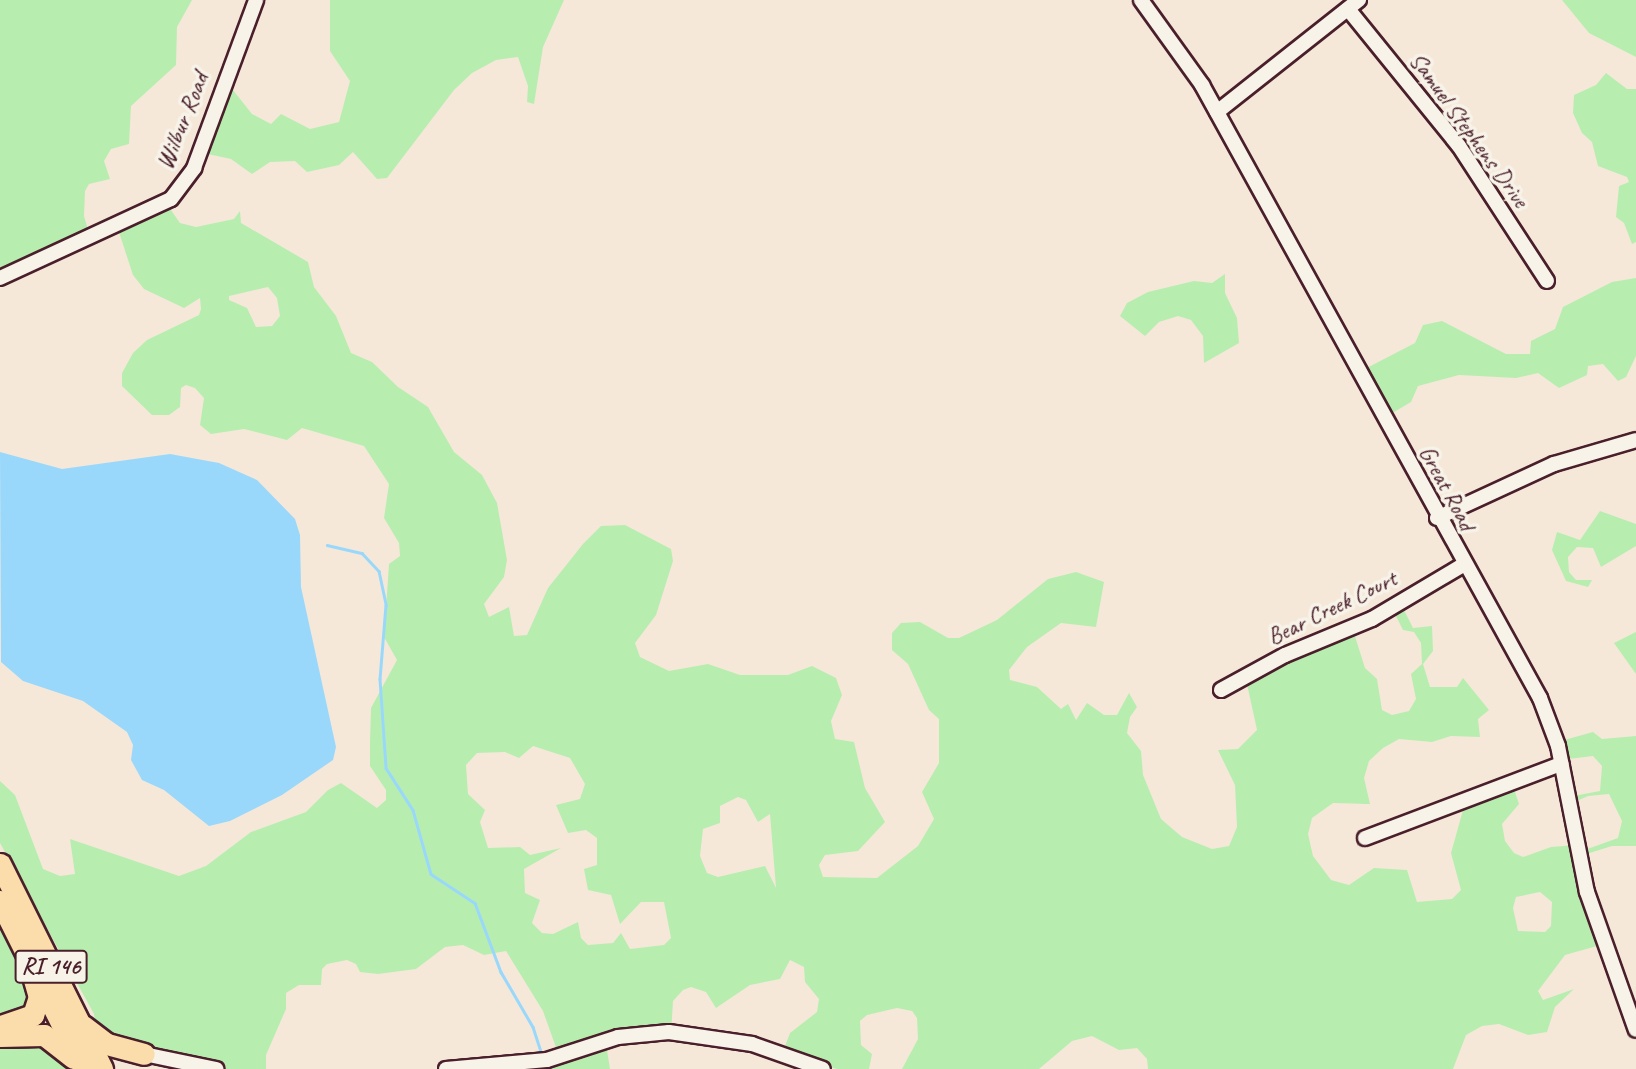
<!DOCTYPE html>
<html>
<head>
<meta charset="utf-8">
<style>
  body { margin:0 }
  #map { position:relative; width:1636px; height:1069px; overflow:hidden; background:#f5e8d9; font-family:Caveat,sans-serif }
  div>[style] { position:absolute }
  .green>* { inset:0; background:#b7eeb0 }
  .water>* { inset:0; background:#9ad8fb }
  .stream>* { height:2.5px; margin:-1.25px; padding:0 1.25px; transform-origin:1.25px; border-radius:1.25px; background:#9ad8fb }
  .roads { filter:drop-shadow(2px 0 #4a1f2b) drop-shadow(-2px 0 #4a1f2b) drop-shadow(0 2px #4a1f2b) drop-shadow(0 -2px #4a1f2b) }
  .minor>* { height:14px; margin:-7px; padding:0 7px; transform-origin:7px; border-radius:7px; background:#f7f3e8 }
  .highway>* { height:21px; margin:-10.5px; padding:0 10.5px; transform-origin:10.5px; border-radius:10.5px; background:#fbddab }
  span { translate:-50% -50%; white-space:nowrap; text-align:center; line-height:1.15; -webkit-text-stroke:7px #f7f3e8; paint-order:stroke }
  .shield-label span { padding:2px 5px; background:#f7f3e8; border:2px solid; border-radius:5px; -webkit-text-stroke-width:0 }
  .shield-label { font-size:23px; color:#4a1f2b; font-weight:700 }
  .street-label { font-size:24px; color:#4a1f2b }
</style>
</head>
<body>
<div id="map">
  <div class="green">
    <div style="clip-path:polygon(0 0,192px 0,177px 27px,176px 65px,131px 106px,129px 144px,111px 149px,104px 161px,110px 179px,89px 184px,85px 191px,84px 216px,90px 237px,0 279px)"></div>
    <div style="clip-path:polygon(330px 0,564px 0,543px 47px,534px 104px,527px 102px,528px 86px,518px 57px,496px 60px,472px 73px,454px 90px,387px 178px,377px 179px,353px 152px,339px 165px,307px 172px,295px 161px,270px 162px,252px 174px,231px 159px,203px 153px,224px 87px,233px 90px,252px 114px,271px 124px,281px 114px,310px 129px,339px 122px,350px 81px,330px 51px)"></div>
    <div style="clip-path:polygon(1562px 0,1636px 0,1636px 57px,1589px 33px)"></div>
    <div style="clip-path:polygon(1606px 73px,1627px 89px,1636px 89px,1636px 242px,1632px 244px,1624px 223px,1616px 217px,1619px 186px,1629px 182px,1627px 177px,1598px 166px,1592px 142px,1582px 133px,1573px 113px,1574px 95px,1596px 85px)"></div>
    <div style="clip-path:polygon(evenodd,166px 203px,180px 223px,196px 227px,234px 219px,240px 211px,241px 223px,308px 262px,314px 287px,336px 316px,351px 353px,372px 362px,398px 387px,428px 407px,454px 452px,482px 475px,497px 503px,507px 560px,504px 577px,484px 604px,489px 617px,509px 607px,514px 636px,527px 635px,548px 588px,583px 544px,601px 526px,625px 525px,671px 549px,673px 561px,656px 615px,635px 643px,640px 657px,669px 671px,708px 664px,740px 675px,788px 675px,812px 666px,836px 678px,842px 695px,831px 721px,835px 739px,854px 742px,865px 788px,885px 822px,858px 851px,825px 855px,819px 865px,823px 877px,877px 878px,918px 846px,934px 819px,922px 792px,939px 763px,939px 719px,929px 710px,908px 664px,892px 650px,892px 633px,901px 623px,920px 622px,948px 638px,959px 638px,997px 620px,1048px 579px,1076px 572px,1104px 582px,1096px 627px,1061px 623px,1027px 647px,1009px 670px,1010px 680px,1037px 687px,1061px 709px,1068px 704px,1076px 720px,1087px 703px,1104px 715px,1117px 715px,1129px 693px,1137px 707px,1130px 717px,1127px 733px,1141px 751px,1143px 775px,1161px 819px,1182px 837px,1212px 849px,1229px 846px,1237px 827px,1235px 785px,1218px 750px,1238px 749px,1257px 730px,1247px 684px,1286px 657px,1353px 630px,1365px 668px,1377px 679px,1382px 710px,1392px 715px,1409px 711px,1416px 699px,1411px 674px,1422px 664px,1421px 643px,1414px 632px,1403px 630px,1393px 610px,1402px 606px,1413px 628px,1432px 626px,1433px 651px,1423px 664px,1430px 687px,1457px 687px,1463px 678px,1489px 710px,1478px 719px,1480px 737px,1451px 736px,1432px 742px,1399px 739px,1383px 748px,1369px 761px,1364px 778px,1370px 804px,1333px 803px,1312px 818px,1308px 834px,1313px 856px,1331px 880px,1349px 885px,1374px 868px,1407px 870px,1417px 902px,1452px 899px,1461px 890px,1451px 853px,1465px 803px,1512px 783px,1519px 804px,1502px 824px,1505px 841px,1514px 853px,1523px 857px,1551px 847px,1576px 845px,1579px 852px,1618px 838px,1622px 821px,1609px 794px,1588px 796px,1570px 804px,1568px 797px,1600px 791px,1602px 766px,1593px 756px,1560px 760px,1557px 742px,1593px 732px,1602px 739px,1636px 736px,1636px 846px,1612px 846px,1580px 856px,1604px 944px,1565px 955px,1538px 991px,1543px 1000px,1574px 989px,1555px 1007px,1547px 1032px,1528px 1035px,1499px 1024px,1482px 1026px,1466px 1035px,1453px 1069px,1148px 1069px,1147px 1059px,1137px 1048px,1119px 1050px,1092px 1036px,1072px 1041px,1039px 1069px,902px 1069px,918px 1039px,917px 1018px,912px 1011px,897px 1008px,867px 1015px,860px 1021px,861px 1045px,872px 1054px,869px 1069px,837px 1069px,782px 1054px,790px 1033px,817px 1012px,819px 999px,805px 982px,804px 967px,790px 960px,780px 979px,750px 985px,716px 1008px,706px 992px,691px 987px,683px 990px,673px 1001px,671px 1034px,558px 1053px,543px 1011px,506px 951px,484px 955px,463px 945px,445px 947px,416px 969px,378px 974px,360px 972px,356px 964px,347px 960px,327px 964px,322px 969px,321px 985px,299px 985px,286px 993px,286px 1009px,266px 1055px,266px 1069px,194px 1069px,98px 1040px,94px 1014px,0 843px,0 781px,15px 795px,43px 869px,60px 876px,75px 874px,70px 839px,179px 876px,206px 866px,251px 832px,306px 812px,328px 790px,341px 783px,377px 808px,386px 800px,386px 790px,370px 766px,370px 742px,371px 708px,397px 660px,384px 637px,389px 564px,400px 556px,399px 543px,384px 518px,389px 484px,364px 446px,302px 428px,287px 440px,244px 429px,211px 434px,200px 425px,204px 398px,195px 388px,186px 385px,181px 388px,180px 407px,169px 415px,152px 415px,122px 386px,122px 373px,133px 353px,147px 340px,199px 315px,201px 309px,200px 298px,184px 308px,144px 289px,133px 275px,118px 229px,166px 203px,268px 287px,277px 298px,280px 316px,272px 326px,256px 327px,247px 308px,229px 300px,229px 296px,268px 287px,166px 203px,533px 746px,570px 758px,585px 784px,580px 799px,556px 805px,568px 833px,586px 830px,597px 838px,597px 865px,584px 869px,588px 890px,611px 895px,620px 924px,641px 902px,664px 902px,671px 938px,664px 945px,630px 949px,621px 933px,613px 943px,588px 945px,581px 938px,578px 922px,553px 934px,542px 933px,532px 923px,540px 900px,525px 893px,524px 869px,561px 848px,530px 855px,520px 847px,488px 848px,480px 822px,485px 810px,468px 794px,466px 765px,477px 753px,505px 752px,519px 758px,533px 746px,166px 203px,738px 797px,746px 800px,758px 822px,770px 814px,776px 888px,765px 866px,718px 877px,707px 873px,700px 856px,703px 829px,720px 823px,720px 806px,738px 797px,166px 203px,1540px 892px,1552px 902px,1551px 926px,1545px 932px,1518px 931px,1513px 908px,1516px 897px,1540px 892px)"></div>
    <div style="clip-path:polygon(1225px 274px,1225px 293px,1237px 318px,1239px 343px,1204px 363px,1203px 336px,1191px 320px,1178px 316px,1159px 322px,1145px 336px,1120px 316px,1127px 303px,1148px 292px,1194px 281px,1212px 283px)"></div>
    <div style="clip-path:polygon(1636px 278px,1636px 356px,1626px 377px,1618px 381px,1603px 364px,1588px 366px,1587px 375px,1559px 388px,1538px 373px,1516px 378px,1459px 375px,1418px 386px,1411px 402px,1384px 418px,1359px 372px,1415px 343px,1423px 325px,1442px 321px,1506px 354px,1530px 354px,1531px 341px,1555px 329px,1563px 307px,1612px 282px)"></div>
    <div style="clip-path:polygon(1600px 511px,1636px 524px,1636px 546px,1601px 567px,1593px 548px,1577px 547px,1568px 557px,1569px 572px,1576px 580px,1592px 580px,1588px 587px,1566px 581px,1552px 550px,1557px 532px,1580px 540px)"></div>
    <div style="clip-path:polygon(1636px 632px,1636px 674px,1614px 643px)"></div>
    <div style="clip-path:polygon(0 902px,37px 1005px,0 1026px)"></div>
    <div style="clip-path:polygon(42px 1041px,77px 1069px,0 1069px,0 1042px)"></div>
    <div style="clip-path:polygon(607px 1050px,610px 1069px,537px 1069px,560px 1064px)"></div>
  </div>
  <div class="water">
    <div style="clip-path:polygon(0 452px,62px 469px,170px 454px,219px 463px,257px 480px,295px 519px,300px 535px,301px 587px,336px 747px,333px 760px,282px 795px,230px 821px,209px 826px,164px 790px,142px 780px,131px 760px,133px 745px,127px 732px,83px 701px,23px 681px,1px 662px)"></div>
  </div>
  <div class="stream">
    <div style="left:327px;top:545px;width:36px;rotate:13deg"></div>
    <div style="left:362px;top:553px;width:25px;rotate:47deg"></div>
    <div style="left:379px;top:571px;width:35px;rotate:78deg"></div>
    <div style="left:386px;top:605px;width:74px;rotate:94.6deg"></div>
    <div style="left:380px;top:679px;width:89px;rotate:86.1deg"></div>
    <div style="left:386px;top:768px;width:50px;rotate:57.3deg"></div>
    <div style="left:413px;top:810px;width:66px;rotate:74.3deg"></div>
    <div style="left:431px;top:874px;width:53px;rotate:33.4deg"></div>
    <div style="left:475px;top:903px;width:74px;rotate:69.4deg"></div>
    <div style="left:501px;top:972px;width:64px;rotate:59.8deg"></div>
    <div style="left:533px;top:1027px;width:29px;rotate:72deg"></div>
  </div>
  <div class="roads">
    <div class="minor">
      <div style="left:1141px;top:0;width:105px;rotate:54.3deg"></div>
      <div style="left:1202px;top:85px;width:700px;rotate:61.13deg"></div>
      <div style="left:1540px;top:698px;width:51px;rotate:69.4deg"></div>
      <div style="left:1558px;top:746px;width:149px;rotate:78.8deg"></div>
      <div style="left:1587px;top:892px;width:146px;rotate:70.5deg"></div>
      <div style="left:1348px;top:9px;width:176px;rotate:51deg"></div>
      <div style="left:1459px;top:146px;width:161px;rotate:56.9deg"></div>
      <div style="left:1217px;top:112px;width:181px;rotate:-38.3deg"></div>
      <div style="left:0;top:278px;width:188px;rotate:-24.8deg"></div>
      <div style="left:171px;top:199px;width:39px;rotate:-53deg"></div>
      <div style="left:194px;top:168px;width:179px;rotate:-69.7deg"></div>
      <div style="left:1437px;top:518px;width:129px;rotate:-24.8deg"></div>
      <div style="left:1554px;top:464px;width:85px;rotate:-16.3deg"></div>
      <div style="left:1221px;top:690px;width:73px;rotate:-28.7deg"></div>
      <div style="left:1285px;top:655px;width:94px;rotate:-22.5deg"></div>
      <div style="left:1372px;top:619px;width:106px;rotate:-30.7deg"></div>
      <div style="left:1365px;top:838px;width:210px;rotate:-20.7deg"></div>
      <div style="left:144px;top:1054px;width:74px;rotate:11.8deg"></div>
      <div style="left:446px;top:1069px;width:101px;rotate:-5.1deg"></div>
      <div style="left:547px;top:1060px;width:75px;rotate:-17.9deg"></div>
      <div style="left:618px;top:1037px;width:51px;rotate:-5.6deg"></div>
      <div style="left:669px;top:1032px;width:84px;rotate:8.2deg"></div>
      <div style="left:752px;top:1044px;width:75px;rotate:19.4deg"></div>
    </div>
    <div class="highway">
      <div style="left:0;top:864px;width:229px;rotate:63.5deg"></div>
      <div style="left:0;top:901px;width:188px;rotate:63.4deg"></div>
      <div style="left:1px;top:1026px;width:34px;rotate:-19deg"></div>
      <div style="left:33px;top:1015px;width:19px;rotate:-72deg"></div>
      <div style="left:39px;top:997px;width:19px;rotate:-106deg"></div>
      <div style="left:83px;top:1026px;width:30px;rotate:37deg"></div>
      <div style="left:107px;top:1044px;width:38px;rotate:15deg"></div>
      <div style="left:0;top:1036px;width:44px;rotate:-1.3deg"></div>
      <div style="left:44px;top:1035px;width:37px;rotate:38deg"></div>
    </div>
  </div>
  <div class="shield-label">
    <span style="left:51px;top:967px">RI 146</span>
  </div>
  <div class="street-label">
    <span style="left:183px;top:121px;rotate:-68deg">Wilbur Road</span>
    <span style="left:1469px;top:130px;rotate:54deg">Samuel Stephens Drive</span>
    <span style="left:1447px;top:488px;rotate:62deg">Great Road</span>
    <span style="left:1332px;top:608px;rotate:-26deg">Bear Creek Court</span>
  </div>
</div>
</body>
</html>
